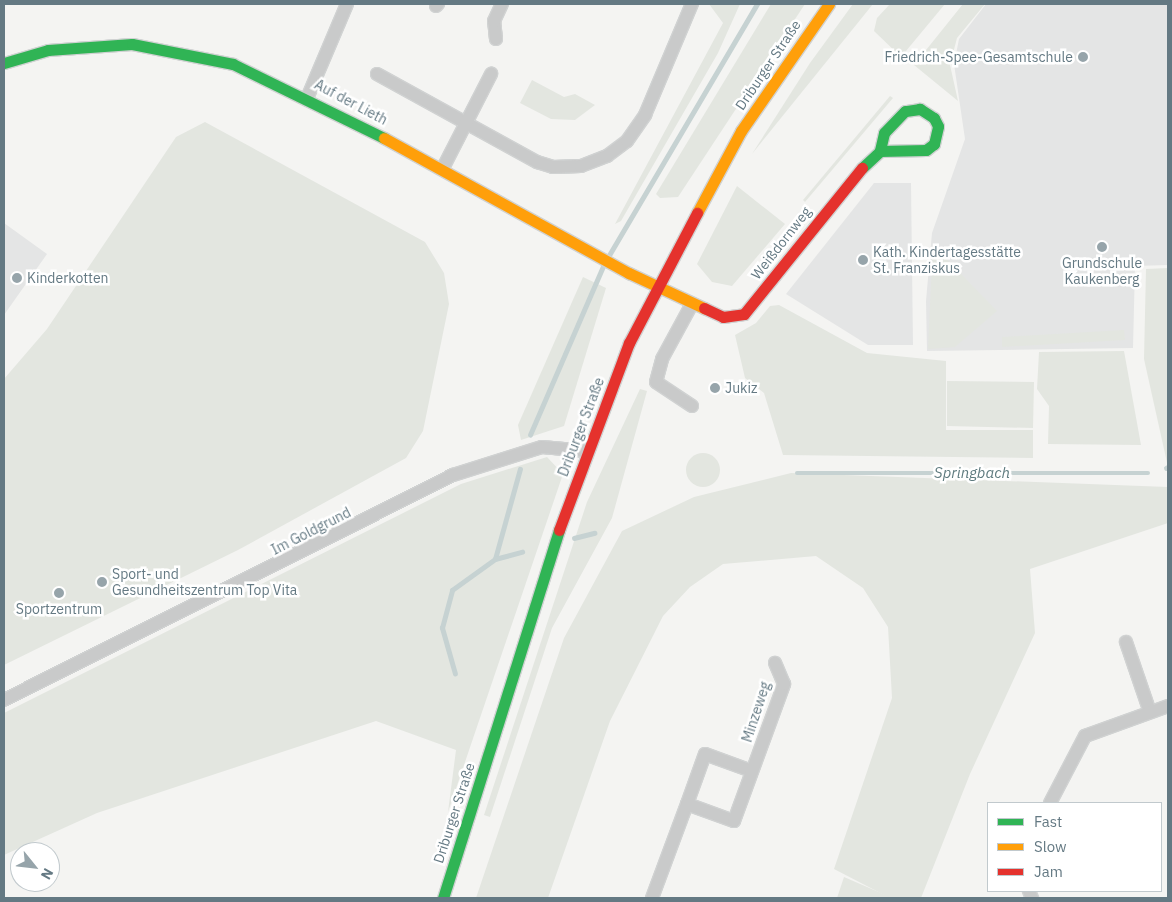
<!DOCTYPE html>
<html>
<head>
<meta charset="utf-8">
<style>
  body { margin:0 }
  #map { position:relative; width:1172px; height:902px; overflow:hidden; background:#f4f4f2; font-family:"IBM Plex Sans",sans-serif }
  div>[style] { position:absolute }
  .built>* { inset:0; background:#e4e5e5 }
  .green>* { inset:0; background:#e3e6e0 }
  .round { border-radius:50% }
  .stream>* { height:4.5px; margin:-2.25px; padding:0 2.25px; transform-origin:2.25px; border-radius:2.25px; background:#c6d2d2 }
  .roads { filter:drop-shadow(1px 0 #d0d2d2) drop-shadow(-1px 0 #d0d2d2) drop-shadow(0 1px #d0d2d2) drop-shadow(0 -1px #d0d2d2) }
  .street>* { height:12px; margin:-6px; padding:0 6px; transform-origin:6px; border-radius:6px; background:#c9caca }
  .fast>* { height:11px; margin:-5.5px; padding:0 5.5px; transform-origin:5.5px; border-radius:5.5px; background:#30b455 }
  .slow>* { height:11px; margin:-5.5px; padding:0 5.5px; transform-origin:5.5px; border-radius:5.5px; background:#ff9f0a }
  .jam>* { height:11px; margin:-5.5px; padding:0 5.5px; transform-origin:5.5px; border-radius:5.5px; background:#e5322d }
  .dots>* { width:14px; height:14px; translate:-50% -50%; box-sizing:border-box; border:2px solid #fff; border-radius:50% }
  span { translate:-50% -50%; white-space:nowrap; text-align:center; line-height:1.15; -webkit-text-stroke:5px #fff; paint-order:stroke }
  .poi-label { font-size:14px; color:#647983 }
  .right { translate:-100% -50%; text-align:right }
  .left { translate:0 -50%; text-align:left }
  .street-label { font-size:14px; color:#647983 }
  .water-label { font-size:15px; color:#5f7b7f; font-style:italic }
  .frame { position:absolute; inset:0; border:5px solid #647983; pointer-events:none }
  .legend { position:absolute; left:987px; top:802px; width:175px; height:90px; box-sizing:border-box; background:#fff; border:1px solid #c1c9cd; margin:0; padding:6px 9px; list-style:none; font-size:15px; color:#647983 }
  .legend li { display:flex; align-items:center; gap:10px; height:25px }
  .legend b { width:25px; border:1px solid #c1c9cd }
  .north { position:absolute; left:10px; top:842px; width:50px; height:50px; box-sizing:border-box; background:#fff; border:1px solid #c1c9cd; border-radius:50%; rotate:119deg; font-size:14px; font-weight:700; line-height:20px; text-align:center; color:#647983 }
  .north::after { content:''; display:block; margin:auto; width:18px; height:22px; background:#96a4aa; clip-path:polygon(50% 0,100% 100%,50% 72%,0 100%) }
</style>
</head>
<body>
<div id="map">
  <div class="built">
    <div style="clip-path:polygon(986px 4px,1168px 4px,1168px 265px,1135px 266px,1133px 348px,927px 351px,926px 301px,932px 233px,965px 139px,954px 64px,959px 39px)"></div>
    <div style="clip-path:polygon(874px 183px,911px 183px,913px 345px,868px 345px,786px 294px)"></div>
    <div style="clip-path:polygon(4px 223px,47px 254px,4px 315px)"></div>
  </div>
  <div class="green">
    <div style="clip-path:polygon(709px 4px,740px 4px,718px 53px,621px 221px,615px 224px,723px 23px)"></div>
    <div style="clip-path:polygon(771px 4px,805px 4px,678px 197px,660px 198px,656px 194px)"></div>
    <div style="clip-path:polygon(853px 4px,873px 4px,752px 154px,810px 63px)"></div>
    <div style="clip-path:polygon(890px 4px,945px 4px,901px 57px,874px 31px,877px 18px)"></div>
    <div style="clip-path:polygon(963px 4px,985px 4px,957px 38px,950px 65px,958px 101px,914px 65px)"></div>
    <div style="clip-path:polygon(532px 80px,564px 97px,575px 94px,595px 105px,575px 120px,551px 119px,520px 103px)"></div>
    <div style="clip-path:polygon(890px 96px,893px 98px,805px 202px,803px 200px)"></div>
    <div style="clip-path:polygon(205px 122px,425px 242px,444px 273px,449px 304px,423px 431px,406px 458px,238px 550px,4px 665px,4px 379px,47px 329px,176px 137px)"></div>
    <div style="clip-path:polygon(737px 186px,785px 224px,732px 286px,712px 282px,697px 264px)"></div>
    <div style="clip-path:polygon(933px 245px,997px 311px,955px 347px,928px 349px)"></div>
    <div style="clip-path:polygon(1168px 268px,1168px 467px,1144px 359px,1146px 269px)"></div>
    <div style="clip-path:polygon(583px 277px,606px 288px,564px 426px,521px 440px,518px 425px)"></div>
    <div style="clip-path:polygon(779px 305px,867px 353px,946px 361px,946px 430px,1033px 430px,1033px 458px,783px 455px,764px 393px,745px 378px,735px 335px,756px 323px,770px 306px)"></div>
    <div style="clip-path:polygon(1124px 330px,1125px 340px,1002px 347px,1002px 337px)"></div>
    <div style="clip-path:polygon(1124px 351px,1141px 445px,1048px 444px,1049px 406px,1037px 389px,1039px 352px)"></div>
    <div style="clip-path:polygon(947px 381px,1034px 382px,1033px 428px,947px 426px)"></div>
    <div style="clip-path:polygon(640px 389px,647px 391px,612px 518px,552px 628px,490px 817px,484px 815px,587px 502px)"></div>
    <div class="round" style="left:686px;top:453px;width:34px;height:34px"></div>
    <div style="clip-path:polygon(547px 457px,563px 474px,448px 812px,456px 750px,376px 721px,97px 813px,4px 855px,4px 713px,461px 484px)"></div>
    <div style="clip-path:polygon(791px 473px,1168px 487px,1168px 523px,1030px 569px,1035px 633px,970px 774px,921px 898px,890px 898px,834px 869px,892px 698px,888px 627px,863px 588px,816px 556px,723px 564px,690px 587px,663px 616px,610px 721px,548px 898px,476px 898px,564px 638px,622px 531px,694px 497px)"></div>
    <div style="clip-path:polygon(844px 877px,888px 896px,888px 898px,837px 898px)"></div>
  </div>
  <div class="stream">
    <div style="left:608px;top:257px;width:294px;rotate:-59.5deg"></div>
    <div style="left:530px;top:435px;width:186px;rotate:-66.6deg"></div>
    <div style="left:1166px;top:468px;width:2px;rotate:-27deg"></div>
    <div style="left:797px;top:473px;width:351px"></div>
    <div style="left:574px;top:538px;width:21px;rotate:-14deg"></div>
    <div style="left:495px;top:559px;width:93px;rotate:-74.5deg"></div>
    <div style="left:455px;top:674px;width:48px;rotate:-105.8deg"></div>
    <div style="left:442px;top:628px;width:39px;rotate:-75deg"></div>
    <div style="left:452px;top:590px;width:53px;rotate:-35.8deg"></div>
    <div style="left:495px;top:559px;width:28px;rotate:-15deg"></div>
  </div>
  <div class="roads">
    <div class="street">
      <div style="left:436px;top:6px;width:3px;rotate:-45deg"></div>
      <div style="left:496px;top:39px;width:18px;rotate:-96deg"></div>
      <div style="left:494px;top:21px;width:19px;rotate:-65deg"></div>
      <div style="left:377px;top:74px;width:183px;rotate:28.8deg"></div>
      <div style="left:537px;top:162px;width:17px;rotate:17deg"></div>
      <div style="left:553px;top:167px;width:28px;rotate:-2deg"></div>
      <div style="left:581px;top:166px;width:28px;rotate:-21deg"></div>
      <div style="left:607px;top:156px;width:25px;rotate:-37deg"></div>
      <div style="left:627px;top:141px;width:32px;rotate:-55deg"></div>
      <div style="left:645px;top:115px;width:121px;rotate:-67.1deg"></div>
      <div style="left:308px;top:96px;width:100px;rotate:-67deg"></div>
      <div style="left:443px;top:168px;width:106px;rotate:-62.9deg"></div>
      <div style="left:692px;top:406px;width:43px;rotate:-146.3deg"></div>
      <div style="left:656px;top:382px;width:24px;rotate:-75deg"></div>
      <div style="left:662px;top:359px;width:63px;rotate:-61.4deg"></div>
      <div style="left:1126px;top:642px;width:74px;rotate:71.1deg"></div>
      <div style="left:4px;top:700px;width:502px;rotate:-26.62deg"></div>
      <div style="left:453px;top:475px;width:93px;rotate:-17.5deg"></div>
      <div style="left:542px;top:447px;width:44px;rotate:5.2deg"></div>
      <div style="left:1050px;top:803px;width:76px;rotate:-62.4deg"></div>
      <div style="left:1085px;top:736px;width:88px;rotate:-19.9deg"></div>
      <div style="left:687px;top:804px;width:53px;rotate:-70.2deg"></div>
      <div style="left:705px;top:754px;width:50px;rotate:19.9deg"></div>
      <div style="left:1029px;top:891px;width:8px;rotate:67deg"></div>
      <div style="left:652px;top:898px;width:100px;rotate:-69.6deg"></div>
      <div style="left:687px;top:804px;width:50px;rotate:19.9deg"></div>
      <div style="left:734px;top:821px;width:146px;rotate:-69.9deg"></div>
      <div style="left:784px;top:684px;width:23px;rotate:-113deg"></div>
    </div>
    <div class="fast">
      <div style="left:4px;top:63px;width:46px;rotate:-16.5deg"></div>
      <div style="left:48px;top:50px;width:84px;rotate:-4.1deg"></div>
      <div style="left:132px;top:44px;width:103px;rotate:11.2deg"></div>
      <div style="left:233px;top:64px;width:168px;rotate:26.1deg"></div>
      <div style="left:862px;top:168px;width:25px;rotate:-43deg"></div>
      <div style="left:880px;top:151px;width:46px;rotate:-1.2deg"></div>
      <div style="left:926px;top:150px;width:10px;rotate:-37deg"></div>
      <div style="left:934px;top:144px;width:18px;rotate:-77deg"></div>
      <div style="left:938px;top:126px;width:9px;rotate:-117deg"></div>
      <div style="left:934px;top:118px;width:17px;rotate:-147deg"></div>
      <div style="left:920px;top:109px;width:15px;rotate:172deg"></div>
      <div style="left:905px;top:111px;width:30px;rotate:134deg"></div>
      <div style="left:884px;top:133px;width:18px;rotate:103deg"></div>
      <div style="left:443px;top:898px;width:386px;rotate:-72.5deg"></div>
    </div>
    <div class="slow">
      <div style="left:384px;top:138px;width:280px;rotate:28.9deg"></div>
      <div style="left:629px;top:273px;width:83px;rotate:25deg"></div>
      <div style="left:697px;top:213px;width:93px;rotate:-61.8deg"></div>
      <div style="left:741px;top:131px;width:155px;rotate:-55.3deg"></div>
    </div>
    <div class="jam">
      <div style="left:704px;top:308px;width:21px;rotate:25deg"></div>
      <div style="left:723px;top:317px;width:21px;rotate:-8deg"></div>
      <div style="left:744px;top:314px;width:188px;rotate:-51.1deg"></div>
      <div style="left:559px;top:530px;width:200px;rotate:-69.5deg"></div>
      <div style="left:629px;top:343px;width:147px;rotate:-62.4deg"></div>
    </div>
  </div>
  <div class="dots">
    <div style="left:1083px;top:57px;background:#96a4aa"></div>
    <div style="left:1102px;top:247px;background:#96a4aa"></div>
    <div style="left:863px;top:260px;background:#96a4aa"></div>
    <div style="left:17px;top:278px;background:#96a4aa"></div>
    <div style="left:715px;top:388px;background:#96a4aa"></div>
    <div style="left:102px;top:582px;background:#96a4aa"></div>
    <div style="left:59px;top:593px;background:#96a4aa"></div>
  </div>
  <div class="poi-label">
    <span class="right" style="left:1073px;top:57px">Friedrich-Spee-Gesamtschule</span>
    <span class="left" style="left:873px;top:260px">Kath. Kindertagesstätte<br>St. Franziskus</span>
    <span style="left:1102px;top:271px">Grundschule<br>Kaukenberg</span>
    <span class="left" style="left:27px;top:278px">Kinderkotten</span>
    <span class="left" style="left:725px;top:388px">Jukiz</span>
    <span class="left" style="left:112px;top:582px">Sport- und<br>Gesundheitszentrum Top Vita</span>
    <span style="left:59px;top:609px">Sportzentrum</span>
  </div>
  <div class="street-label">
    <span style="left:768px;top:65px;rotate:-56deg">Driburger Straße</span>
    <span style="left:351px;top:102px;rotate:28deg">Auf der Lieth</span>
    <span style="left:781px;top:243px;rotate:-52deg">Weißdornweg</span>
    <span style="left:581px;top:427px;rotate:-69deg">Driburger Straße</span>
    <span style="left:311px;top:531px;rotate:-27deg">Im Goldgrund</span>
    <span style="left:756px;top:712px;rotate:-72deg">Minzeweg</span>
    <span style="left:454px;top:813px;rotate:-72deg">Driburger Straße</span>
  </div>
  <div class="water-label">
    <span style="left:972px;top:473px">Springbach</span>
  </div>
  <div class="frame"></div>
  <ul class="legend">
  <li><b style="height:6px;background:#30b455"></b>Fast</li>
  <li><b style="height:6px;background:#ff9f0a"></b>Slow</li>
  <li><b style="height:6px;background:#e5322d"></b>Jam</li>
  </ul>
  <div class="north">N</div>
</div>
</body>
</html>
